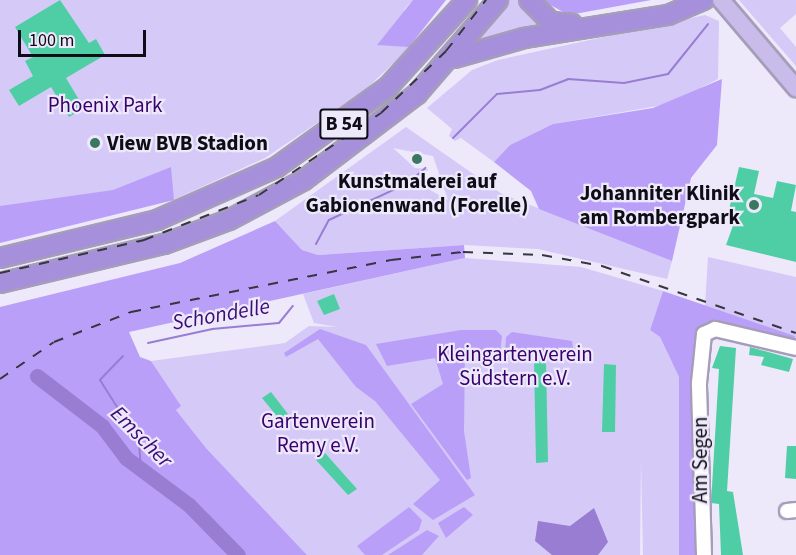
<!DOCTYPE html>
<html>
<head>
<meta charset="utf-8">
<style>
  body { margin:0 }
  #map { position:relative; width:796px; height:555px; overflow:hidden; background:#ede8fa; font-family:"Source Sans 3",sans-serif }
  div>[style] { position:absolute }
  .green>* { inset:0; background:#d5c9f8 }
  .forest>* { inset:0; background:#ba9ff9 }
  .water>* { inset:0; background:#987dd3 }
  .stream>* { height:2px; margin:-1px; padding:0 1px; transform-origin:1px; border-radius:1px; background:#987dd3 }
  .river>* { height:15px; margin:-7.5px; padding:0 7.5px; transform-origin:7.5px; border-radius:7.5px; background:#987dd3 }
  .building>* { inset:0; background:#4fcea5 }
  .roads { filter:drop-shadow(2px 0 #a59db9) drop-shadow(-2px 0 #a59db9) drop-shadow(0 2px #a59db9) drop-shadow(0 -2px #a59db9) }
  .minor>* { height:14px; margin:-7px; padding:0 7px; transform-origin:7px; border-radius:7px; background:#fff }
  .major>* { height:16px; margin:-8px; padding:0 8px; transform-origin:8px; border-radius:8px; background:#cabcea }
  .highway>* { height:18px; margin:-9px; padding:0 9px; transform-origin:9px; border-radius:9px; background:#a690dc }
  .rail>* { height:2px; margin-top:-1px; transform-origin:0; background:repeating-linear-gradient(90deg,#37353f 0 10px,transparent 0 20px) }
  .dots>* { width:16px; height:16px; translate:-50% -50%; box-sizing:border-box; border:3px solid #ede8fa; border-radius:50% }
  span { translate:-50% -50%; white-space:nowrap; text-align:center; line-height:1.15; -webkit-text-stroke:4.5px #ede8fa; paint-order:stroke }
  .shield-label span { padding:2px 4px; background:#ede8fa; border:2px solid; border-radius:4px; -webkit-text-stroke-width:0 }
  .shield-label { font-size:20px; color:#0e0c15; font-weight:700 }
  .park-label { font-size:21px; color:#38016e }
  .poi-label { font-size:21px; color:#0e0c15; font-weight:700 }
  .left { translate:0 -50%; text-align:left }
  .right { translate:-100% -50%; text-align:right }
  .street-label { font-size:21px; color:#0e0c15 }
  .water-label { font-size:22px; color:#3e0c76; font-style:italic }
  .scale { position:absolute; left:18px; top:30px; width:128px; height:27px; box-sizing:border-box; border:3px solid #0e0c15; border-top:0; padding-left:8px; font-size:18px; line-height:21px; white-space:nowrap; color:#0e0c15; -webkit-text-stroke:4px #ede8fa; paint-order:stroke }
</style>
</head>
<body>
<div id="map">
  <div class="green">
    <div style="clip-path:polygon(0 0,413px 0,404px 10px,409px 47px,403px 54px,363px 92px,265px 158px,173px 200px,0 224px)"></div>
    <div style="clip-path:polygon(509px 0,523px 0,547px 26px,476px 44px)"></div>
    <div style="clip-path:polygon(739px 0,796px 0,796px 14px,780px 28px,796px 47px,796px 66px)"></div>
    <div style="clip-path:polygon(705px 15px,719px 21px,718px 79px,669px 104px,553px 124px,510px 145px,494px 162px,461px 138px,455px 141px,449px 136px,452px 129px,427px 108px,472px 70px,498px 60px)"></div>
    <div style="clip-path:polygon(evenodd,406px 127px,502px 194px,672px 261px,667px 279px,538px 249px,464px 245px,318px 255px,302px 250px,275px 221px,406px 127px,393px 148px,433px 156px,448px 200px,423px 186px,428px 169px,415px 168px,393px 148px)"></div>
    <div style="clip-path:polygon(708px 257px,796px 277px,796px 346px,795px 336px,705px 306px)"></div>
    <div style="clip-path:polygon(465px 258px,581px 267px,663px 291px,650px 330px,660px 337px,679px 377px,679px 555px,643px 555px,641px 460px,640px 555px,307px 555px,206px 448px,176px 410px,180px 406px,151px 361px,285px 343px,309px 326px,337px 327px,314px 323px,303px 294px)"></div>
  </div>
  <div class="forest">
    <div style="clip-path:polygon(413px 0,446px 0,409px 47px,377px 45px)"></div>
    <div style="clip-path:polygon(541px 0,651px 0,569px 15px)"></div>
    <div style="clip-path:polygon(722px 79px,717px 145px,691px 178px,672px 261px,539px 209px,531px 191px,494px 162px,510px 145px,553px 124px,653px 108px)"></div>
    <div style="clip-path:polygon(171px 167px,174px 200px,0 243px,0 206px,113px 190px)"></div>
    <div style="clip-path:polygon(275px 221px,302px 250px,318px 255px,464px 245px,465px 258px,129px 332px,140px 357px,151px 361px,181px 406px,176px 410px,206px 448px,307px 555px,0 555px,0 307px,180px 263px)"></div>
    <div style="clip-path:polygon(663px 291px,795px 336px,794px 345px,706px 328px,701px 555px,679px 555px,679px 377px,660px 337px,650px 330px)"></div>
    <div style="clip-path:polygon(320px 329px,366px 345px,475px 495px,433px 520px,413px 504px,440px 480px,375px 401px,356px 387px,318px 339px,286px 357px,284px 353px)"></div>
    <div style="clip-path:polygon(461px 330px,496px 330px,502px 336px,500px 354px,465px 352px,464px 431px,471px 478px,467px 480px,411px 404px,443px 384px,435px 358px,387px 366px,376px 344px)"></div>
    <div style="clip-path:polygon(512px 332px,572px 341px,574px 354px,505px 352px,506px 337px)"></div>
    <div style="clip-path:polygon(409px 507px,422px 520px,419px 530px,382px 555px,365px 555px,357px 546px)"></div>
    <div style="clip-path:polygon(464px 507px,473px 515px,446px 538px,438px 523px)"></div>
    <div style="clip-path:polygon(427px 530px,439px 536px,422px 555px,388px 555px)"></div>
  </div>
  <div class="water">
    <div style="clip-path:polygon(594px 508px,608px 542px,598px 555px,552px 555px,535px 541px,538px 521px,570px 526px)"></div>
  </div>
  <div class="stream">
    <div style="left:453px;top:138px;width:62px;rotate:-45deg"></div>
    <div style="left:497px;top:94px;width:43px;rotate:-5.3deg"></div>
    <div style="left:540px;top:90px;width:30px;rotate:-21deg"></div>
    <div style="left:568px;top:79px;width:56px;rotate:4.1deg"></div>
    <div style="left:624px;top:83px;width:45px;rotate:-11.6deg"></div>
    <div style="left:668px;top:74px;width:64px;rotate:-51.3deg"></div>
    <div style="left:316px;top:244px;width:27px;rotate:-62deg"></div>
    <div style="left:329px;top:220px;width:87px;rotate:-25.1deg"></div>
    <div style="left:408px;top:183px;width:23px;rotate:-41deg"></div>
    <div style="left:148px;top:343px;width:66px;rotate:-12.3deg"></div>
    <div style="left:212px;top:329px;width:67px;rotate:-5.1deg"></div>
    <div style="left:279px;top:323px;width:22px;rotate:-51deg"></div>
    <div style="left:123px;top:356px;width:33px;rotate:134deg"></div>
    <div style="left:100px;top:380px;width:73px;rotate:57.8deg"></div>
    <div style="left:139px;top:442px;width:28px;rotate:86deg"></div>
  </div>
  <div class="river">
    <div style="left:37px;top:376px;width:82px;rotate:37.6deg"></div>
    <div style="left:102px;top:426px;width:40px;rotate:53deg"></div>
    <div style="left:126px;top:458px;width:79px;rotate:36.7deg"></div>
    <div style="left:189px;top:505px;width:70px;rotate:45.6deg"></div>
  </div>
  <div class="building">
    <div style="clip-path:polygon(60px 0,89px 43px,96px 39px,105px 55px,66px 78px,84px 108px,69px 117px,51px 87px,19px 106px,9px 90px,33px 76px,25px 61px,33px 57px,15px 27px)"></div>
    <div style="clip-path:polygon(739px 167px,759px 171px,754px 194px,773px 198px,777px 181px,796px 185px,791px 211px,796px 212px,796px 262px,726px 245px,735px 220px,727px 218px)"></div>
    <div style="clip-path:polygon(334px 294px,340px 309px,324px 315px,317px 301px)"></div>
    <div style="clip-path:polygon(720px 346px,736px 348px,727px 491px,733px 492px,743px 555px,721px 555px,719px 504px,711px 503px,719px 369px,712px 368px)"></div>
    <div style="clip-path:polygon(750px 347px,793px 359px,789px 372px,761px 365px,764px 357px,749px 355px)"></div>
    <div style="clip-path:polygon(534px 361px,546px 362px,548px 462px,536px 463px)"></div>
    <div style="clip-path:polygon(604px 364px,616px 365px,615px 432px,602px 432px)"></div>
    <div style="clip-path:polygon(271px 392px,288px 414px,280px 420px,262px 398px)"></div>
    <div style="clip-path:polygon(787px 446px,796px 446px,796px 479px,785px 478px)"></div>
    <div style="clip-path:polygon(325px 453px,357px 489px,348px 495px,316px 460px)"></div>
  </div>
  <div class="roads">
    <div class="minor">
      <div style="left:787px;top:511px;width:9px;rotate:-6deg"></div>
      <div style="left:704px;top:555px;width:172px;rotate:-91.7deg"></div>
      <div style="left:699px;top:383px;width:49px;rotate:-84.2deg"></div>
      <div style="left:704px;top:334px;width:12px;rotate:-24deg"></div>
      <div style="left:715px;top:329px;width:83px;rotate:13.2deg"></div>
    </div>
    <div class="major">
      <div style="left:721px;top:0;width:116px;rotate:49.6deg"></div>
    </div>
    <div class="highway">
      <div style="left:529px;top:0;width:31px;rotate:45deg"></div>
      <div style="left:551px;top:22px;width:21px;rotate:5deg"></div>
      <div style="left:454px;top:58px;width:73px;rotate:-15.9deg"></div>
      <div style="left:524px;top:38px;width:146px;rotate:-9.1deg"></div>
      <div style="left:668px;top:15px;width:39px;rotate:-23deg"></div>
      <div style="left:0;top:258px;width:162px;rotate:-13.6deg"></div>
      <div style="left:157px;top:220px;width:131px;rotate:-23.8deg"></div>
      <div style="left:277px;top:167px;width:137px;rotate:-35.8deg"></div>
      <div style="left:388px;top:87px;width:118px;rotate:-47.8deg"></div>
      <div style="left:0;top:283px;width:169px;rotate:-13.4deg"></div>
      <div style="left:164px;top:244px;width:69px;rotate:-20.3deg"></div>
      <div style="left:229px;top:220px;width:85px;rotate:-28.1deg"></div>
      <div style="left:304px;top:180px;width:142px;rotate:-37.3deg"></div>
      <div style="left:417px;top:94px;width:124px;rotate:-49.2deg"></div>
    </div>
  </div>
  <div class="rail">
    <div style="left:0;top:273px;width:148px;rotate:-12.9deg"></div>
    <div style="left:144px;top:240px;width:123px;rotate:-21.4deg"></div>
    <div style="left:259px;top:195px;width:147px;rotate:-33.9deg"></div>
    <div style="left:381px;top:113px;width:90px;rotate:-43.6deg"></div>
    <div style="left:446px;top:51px;width:65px;rotate:-51.9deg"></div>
    <div style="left:0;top:379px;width:65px;rotate:-34.4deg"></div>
    <div style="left:54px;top:342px;width:83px;rotate:-21.3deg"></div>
    <div style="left:131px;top:312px;width:265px;rotate:-11.3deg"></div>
    <div style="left:391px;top:260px;width:72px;rotate:-6.3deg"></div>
    <div style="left:463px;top:252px;width:79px;rotate:2.2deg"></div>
    <div style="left:542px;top:255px;width:61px;rotate:10.4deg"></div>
    <div style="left:602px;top:266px;width:205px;rotate:19.1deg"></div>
  </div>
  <div class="dots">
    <div style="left:95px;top:143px;background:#3a7761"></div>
    <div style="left:417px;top:159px;background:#3a7761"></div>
    <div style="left:754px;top:205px;background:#3a7761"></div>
  </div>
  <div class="shield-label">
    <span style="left:344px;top:124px">B 54</span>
  </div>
  <div class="park-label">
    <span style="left:105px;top:105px">Phoenix Park</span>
    <span style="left:515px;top:366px">Kleingartenverein<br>Südstern e.V.</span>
    <span style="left:318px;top:433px">Gartenverein<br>Remy e.V.</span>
  </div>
  <div class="poi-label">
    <span class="left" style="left:107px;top:143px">View BVB Stadion</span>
    <span style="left:417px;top:193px">Kunstmalerei auf<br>Gabionenwand (Forelle)</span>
    <span class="right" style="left:740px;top:205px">Johanniter Klinik<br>am Rombergpark</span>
  </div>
  <div class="street-label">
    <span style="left:700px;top:460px;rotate:-90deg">Am Segen</span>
  </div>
  <div class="water-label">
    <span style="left:221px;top:315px;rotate:-10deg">Schondelle</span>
    <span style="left:141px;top:437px;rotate:45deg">Emscher</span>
  </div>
  <div class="scale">100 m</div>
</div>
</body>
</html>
